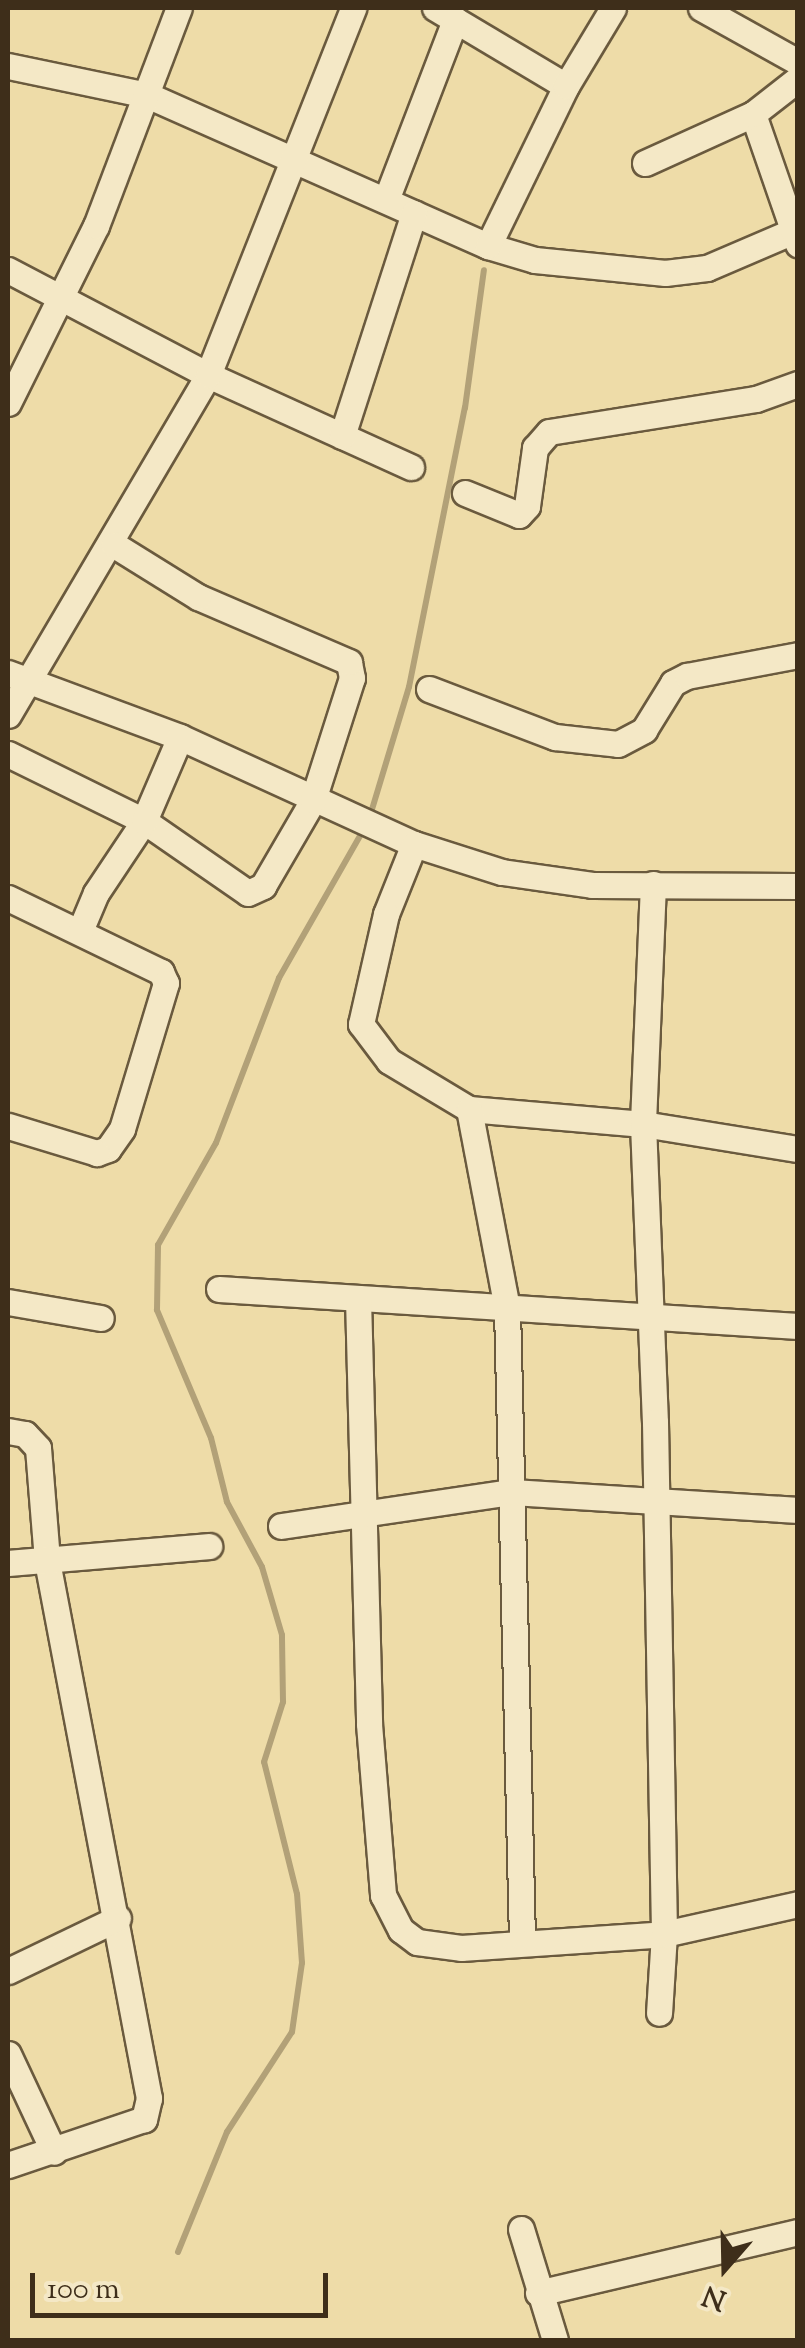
<!DOCTYPE html>
<html>
<head>
<meta charset="utf-8">
<style>
  body { margin:0 }
  #map { position:relative; width:805px; height:2348px; overflow:hidden; background:#eedca8; font-family:"Sorts Mill Goudy",serif }
  div>[style] { position:absolute }
  .stream>* { height:6px; margin:-3px; padding:0 3px; transform-origin:3px; border-radius:3px; background:#b2a178 }
  .roads { filter:drop-shadow(2px 0 #6a5a3e) drop-shadow(-2px 0 #6a5a3e) drop-shadow(0 2px #6a5a3e) drop-shadow(0 -2px #6a5a3e) }
  .street>* { height:25px; margin:-12.5px; padding:0 12.5px; transform-origin:12.5px; border-radius:12.5px; background:#f4e8c6 }
  span { translate:-50% -50%; white-space:nowrap; text-align:center; line-height:1.15; -webkit-text-stroke:8px #f4e8c6; paint-order:stroke }
  .frame { position:absolute; inset:0; border:10px solid #3e2e1a; pointer-events:none }
  .north { position:absolute; left:675px; top:2218px; width:100px; height:100px; -webkit-text-stroke:8px #f4e8c6; paint-order:stroke; rotate:200deg; font-size:28px; font-weight:700; line-height:40px; text-align:center; color:#3e2e1a }
  .north::after { content:''; display:block; margin:auto; width:35px; height:45px; background:#3e2e1a; clip-path:polygon(50% 0,100% 100%,50% 72%,0 100%) }
  .scale { position:absolute; left:30px; top:2273px; width:298px; height:45px; box-sizing:border-box; border:5px solid #3e2e1a; border-top:0; padding-left:12px; font-size:30px; line-height:35px; white-space:nowrap; color:#3e2e1a; -webkit-text-stroke:8px #f4e8c6; paint-order:stroke }
</style>
</head>
<body>
<div id="map">
  <div class="stream">
    <div style="left:370px;top:816px;width:135px;rotate:-73.2deg"></div>
    <div style="left:409px;top:687px;width:285px;rotate:-78.7deg"></div>
    <div style="left:465px;top:408px;width:139px;rotate:-82.2deg"></div>
    <div style="left:178px;top:2252px;width:130px;rotate:-67.8deg"></div>
    <div style="left:227px;top:2132px;width:119px;rotate:-57deg"></div>
    <div style="left:292px;top:2032px;width:70px;rotate:-81.8deg"></div>
    <div style="left:302px;top:1963px;width:69px;rotate:-94.1deg"></div>
    <div style="left:297px;top:1894px;width:136px;rotate:-104deg"></div>
    <div style="left:264px;top:1762px;width:63px;rotate:-72.4deg"></div>
    <div style="left:283px;top:1702px;width:67px;rotate:-90.9deg"></div>
    <div style="left:282px;top:1635px;width:71px;rotate:-106.4deg"></div>
    <div style="left:262px;top:1567px;width:74px;rotate:-118.3deg"></div>
    <div style="left:227px;top:1502px;width:66px;rotate:-104deg"></div>
    <div style="left:211px;top:1438px;width:139px;rotate:-112.9deg"></div>
    <div style="left:157px;top:1310px;width:65px;rotate:-89.1deg"></div>
    <div style="left:158px;top:1245px;width:117px;rotate:-60.4deg"></div>
    <div style="left:216px;top:1143px;width:177px;rotate:-69.1deg"></div>
    <div style="left:279px;top:978px;width:174px;rotate:-60.3deg"></div>
  </div>
  <div class="roads">
    <div class="street">
      <div style="left:435px;top:8px;width:152px;rotate:30.8deg"></div>
      <div style="left:701px;top:8px;width:111px;rotate:29.1deg"></div>
      <div style="left:8px;top:66px;width:142px;rotate:11.8deg"></div>
      <div style="left:147px;top:95px;width:373px;rotate:23.9deg"></div>
      <div style="left:488px;top:246px;width:49px;rotate:16.6deg"></div>
      <div style="left:535px;top:260px;width:131px;rotate:5.7deg"></div>
      <div style="left:665px;top:273px;width:42px;rotate:-6.8deg"></div>
      <div style="left:707px;top:268px;width:99px;rotate:-23.2deg"></div>
      <div style="left:753px;top:114px;width:138px;rotate:70.9deg"></div>
      <div style="left:645px;top:163px;width:119px;rotate:-24.4deg"></div>
      <div style="left:753px;top:114px;width:57px;rotate:-37.9deg"></div>
      <div style="left:386px;top:200px;width:193px;rotate:-69deg"></div>
      <div style="left:488px;top:246px;width:178px;rotate:-64deg"></div>
      <div style="left:566px;top:86px;width:91px;rotate:-58.9deg"></div>
      <div style="left:8px;top:270px;width:226px;rotate:27.7deg"></div>
      <div style="left:208px;top:375px;width:223px;rotate:24.4deg"></div>
      <div style="left:8px;top:403px;width:198px;rotate:-63.6deg"></div>
      <div style="left:96px;top:226px;width:233px;rotate:-69.2deg"></div>
      <div style="left:342px;top:436px;width:234px;rotate:-72.1deg"></div>
      <div style="left:465px;top:493px;width:58px;rotate:22.2deg"></div>
      <div style="left:519px;top:515px;width:12px;rotate:-48deg"></div>
      <div style="left:527px;top:506px;width:59px;rotate:-82.1deg"></div>
      <div style="left:535px;top:448px;width:21px;rotate:-49deg"></div>
      <div style="left:549px;top:432px;width:210px;rotate:-9.1deg"></div>
      <div style="left:756px;top:399px;width:45px;rotate:-19.7deg"></div>
      <div style="left:8px;top:673px;width:184px;rotate:20.4deg"></div>
      <div style="left:180px;top:737px;width:257px;rotate:24.6deg"></div>
      <div style="left:414px;top:844px;width:92px;rotate:17.7deg"></div>
      <div style="left:502px;top:872px;width:91px;rotate:8.2deg"></div>
      <div style="left:592px;top:885px;width:206px;rotate:0.3deg"></div>
      <div style="left:429px;top:689px;width:135px;rotate:20.9deg"></div>
      <div style="left:555px;top:737px;width:63px;rotate:6.3deg"></div>
      <div style="left:618px;top:744px;width:30px;rotate:-28deg"></div>
      <div style="left:644px;top:730px;width:55px;rotate:-58.3deg"></div>
      <div style="left:673px;top:683px;width:16px;rotate:-27deg"></div>
      <div style="left:687px;top:676px;width:113px;rotate:-10.7deg"></div>
      <div style="left:8px;top:715px;width:394px;rotate:-59.5deg"></div>
      <div style="left:208px;top:375px;width:395px;rotate:-68.4deg"></div>
      <div style="left:8px;top:754px;width:152px;rotate:26.2deg"></div>
      <div style="left:144px;top:821px;width:126px;rotate:34.7deg"></div>
      <div style="left:248px;top:893px;width:17px;rotate:-25deg"></div>
      <div style="left:263px;top:886px;width:99px;rotate:-59.8deg"></div>
      <div style="left:313px;top:800px;width:128px;rotate:-72.3deg"></div>
      <div style="left:352px;top:678px;width:16px;rotate:-101deg"></div>
      <div style="left:349px;top:662px;width:164px;rotate:-156.7deg"></div>
      <div style="left:198px;top:597px;width:99px;rotate:-148.2deg"></div>
      <div style="left:414px;top:844px;width:75px;rotate:111.8deg"></div>
      <div style="left:386px;top:914px;width:113px;rotate:102.8deg"></div>
      <div style="left:361px;top:1024px;width:46px;rotate:52.9deg"></div>
      <div style="left:389px;top:1061px;width:93px;rotate:31deg"></div>
      <div style="left:469px;top:1109px;width:175px;rotate:4.9deg"></div>
      <div style="left:643px;top:1124px;width:157px;rotate:9.2deg"></div>
      <div style="left:653px;top:884px;width:240px;rotate:92.4deg"></div>
      <div style="left:643px;top:1124px;width:298px;rotate:87.7deg"></div>
      <div style="left:655px;top:1422px;width:512px;rotate:88.99deg"></div>
      <div style="left:664px;top:1934px;width:79px;rotate:93.6deg"></div>
      <div style="left:8px;top:898px;width:170px;rotate:25.8deg"></div>
      <div style="left:161px;top:972px;width:12px;rotate:66deg"></div>
      <div style="left:166px;top:983px;width:152px;rotate:106.8deg"></div>
      <div style="left:122px;top:1129px;width:24px;rotate:125deg"></div>
      <div style="left:108px;top:1149px;width:12px;rotate:160deg"></div>
      <div style="left:97px;top:1153px;width:93px;rotate:-163.1deg"></div>
      <div style="left:80px;top:931px;width:41px;rotate:-67.2deg"></div>
      <div style="left:96px;top:893px;width:87px;rotate:-56.3deg"></div>
      <div style="left:144px;top:821px;width:91px;rotate:-66.8deg"></div>
      <div style="left:469px;top:1109px;width:203px;rotate:79.2deg"></div>
      <div style="left:507px;top:1308px;width:631px;rotate:88.64deg"></div>
      <div style="left:219px;top:1289px;width:580px;rotate:3.66deg"></div>
      <div style="left:358px;top:1298px;width:426px;rotate:88.5deg"></div>
      <div style="left:369px;top:1724px;width:172px;rotate:85.3deg"></div>
      <div style="left:383px;top:1895px;width:39px;rotate:63deg"></div>
      <div style="left:401px;top:1930px;width:20px;rotate:37deg"></div>
      <div style="left:417px;top:1942px;width:44px;rotate:7.8deg"></div>
      <div style="left:461px;top:1948px;width:203px;rotate:-3.9deg"></div>
      <div style="left:664px;top:1934px;width:137px;rotate:-12.6deg"></div>
      <div style="left:8px;top:1302px;width:94px;rotate:9.8deg"></div>
      <div style="left:8px;top:1431px;width:17px;rotate:10deg"></div>
      <div style="left:25px;top:1434px;width:19px;rotate:47deg"></div>
      <div style="left:38px;top:1448px;width:113px;rotate:85.4deg"></div>
      <div style="left:47px;top:1561px;width:547px;rotate:79.25deg"></div>
      <div style="left:149px;top:2098px;width:22px;rotate:103deg"></div>
      <div style="left:144px;top:2119px;width:144px;rotate:161.3deg"></div>
      <div style="left:281px;top:1526px;width:233px;rotate:-8.4deg"></div>
      <div style="left:512px;top:1492px;width:287px;rotate:3.6deg"></div>
      <div style="left:8px;top:1563px;width:202px;rotate:-4.8deg"></div>
      <div style="left:8px;top:1971px;width:122px;rotate:-25.7deg"></div>
      <div style="left:8px;top:2054px;width:108px;rotate:64.9deg"></div>
      <div style="left:521px;top:2229px;width:116px;rotate:73deg"></div>
      <div style="left:538px;top:2293px;width:267px;rotate:-13.2deg"></div>
    </div>
  </div>
  <div class="frame"></div>
  <div class="north">N</div>
  <div class="scale">100 m</div>
</div>
</body>
</html>
